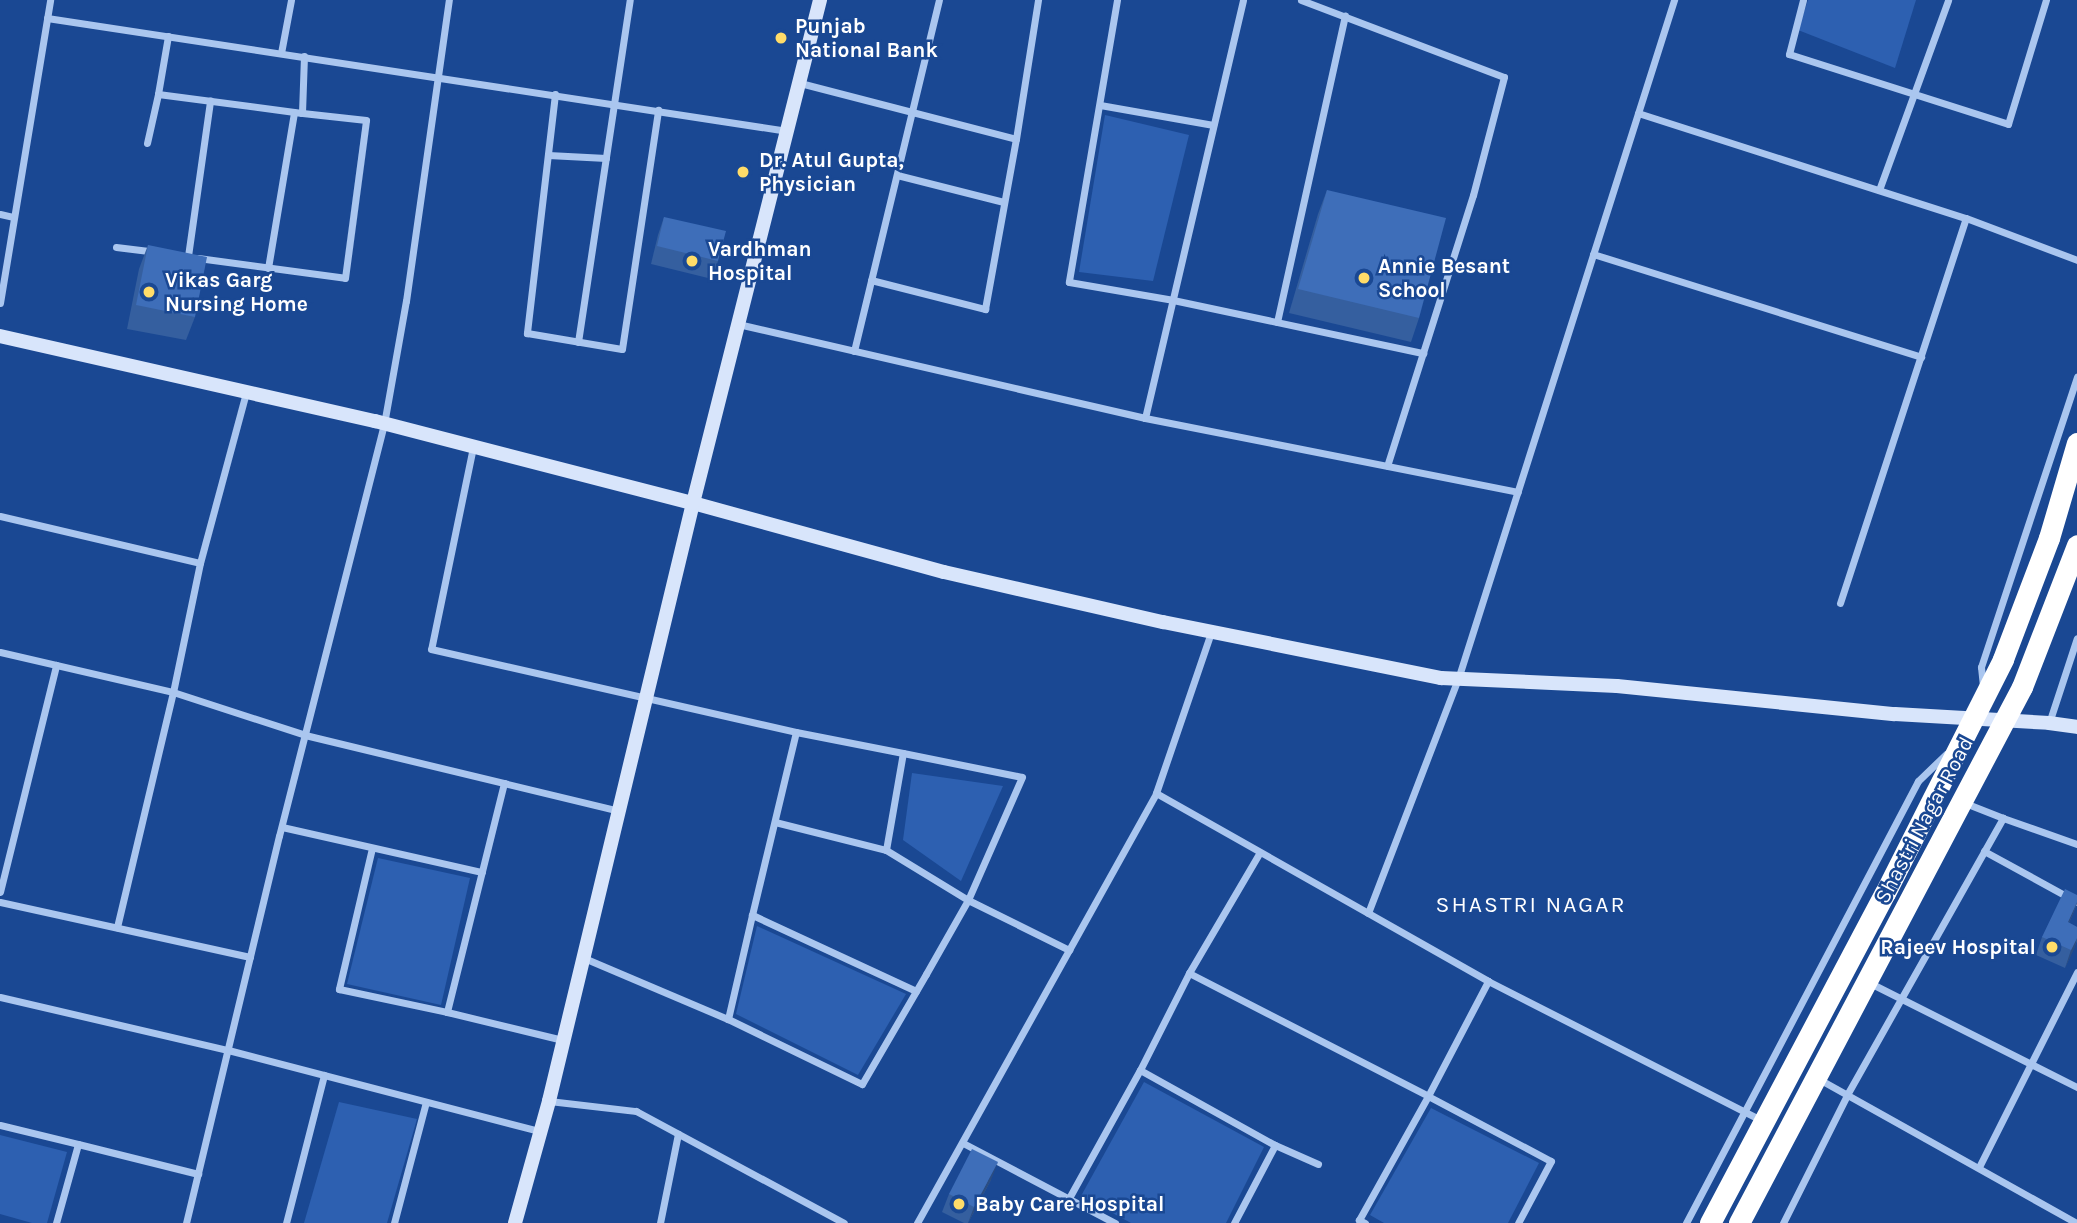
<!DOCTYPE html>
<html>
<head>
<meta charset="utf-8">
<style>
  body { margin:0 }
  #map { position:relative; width:2077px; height:1223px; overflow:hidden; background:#1a4893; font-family:Karla,sans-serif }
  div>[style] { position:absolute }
  .green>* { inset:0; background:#2d60b1 }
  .street>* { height:7px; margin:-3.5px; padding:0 3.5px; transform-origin:3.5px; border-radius:3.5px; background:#aac6ef }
  .secondary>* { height:14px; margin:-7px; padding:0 7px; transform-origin:7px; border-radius:7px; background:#d8e5fb }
  .highway>* { height:21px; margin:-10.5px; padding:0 10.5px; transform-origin:10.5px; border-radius:10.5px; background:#fff }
  .wall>* { inset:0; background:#355f9f }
  .shaded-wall>* { inset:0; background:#2b4d82 }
  .building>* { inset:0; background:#3e6eb9 }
  .dots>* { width:19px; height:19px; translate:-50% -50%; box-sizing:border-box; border:4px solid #1a4893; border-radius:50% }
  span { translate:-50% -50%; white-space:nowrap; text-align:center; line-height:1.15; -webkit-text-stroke:5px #1a4893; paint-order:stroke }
  .poi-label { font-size:21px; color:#fff; font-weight:700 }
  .left { translate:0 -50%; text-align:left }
  .right { translate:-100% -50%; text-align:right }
  .street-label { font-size:21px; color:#fff }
  .neighbourhood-label { font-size:23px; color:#fff; letter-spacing:2px }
</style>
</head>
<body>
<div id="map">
  <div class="green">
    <div style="clip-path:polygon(1808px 0,1916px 0,1895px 68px,1798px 30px)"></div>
    <div style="clip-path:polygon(1105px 115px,1189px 135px,1153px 281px,1079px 272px)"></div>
    <div style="clip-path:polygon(912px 773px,1003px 786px,961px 881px,903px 840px)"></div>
    <div style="clip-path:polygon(378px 858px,470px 878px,441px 1005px,347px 984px)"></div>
    <div style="clip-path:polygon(757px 926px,906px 994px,858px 1075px,736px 1014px)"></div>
    <div style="clip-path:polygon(1144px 1082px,1264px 1147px,1226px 1223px,1131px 1223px,1081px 1196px)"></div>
    <div style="clip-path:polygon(339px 1102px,417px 1119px,387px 1223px,304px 1223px)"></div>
    <div style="clip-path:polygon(1431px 1108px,1539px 1163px,1508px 1223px,1384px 1223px,1370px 1215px)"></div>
    <div style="clip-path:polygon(0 1135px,67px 1152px,47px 1223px,32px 1223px,0 1214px)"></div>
  </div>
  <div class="street">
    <div style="left:1117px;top:0;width:286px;rotate:99.7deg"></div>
    <div style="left:1069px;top:282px;width:106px;rotate:9.8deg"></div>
    <div style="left:1173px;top:300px;width:256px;rotate:12deg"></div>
    <div style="left:1301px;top:0;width:217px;rotate:20.8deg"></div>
    <div style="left:1504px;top:77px;width:122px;rotate:104.7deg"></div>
    <div style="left:1473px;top:195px;width:284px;rotate:107.6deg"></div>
    <div style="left:1803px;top:0;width:56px;rotate:104.5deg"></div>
    <div style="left:1789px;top:54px;width:230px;rotate:17.7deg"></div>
    <div style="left:2008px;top:124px;width:130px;rotate:-73deg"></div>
    <div style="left:47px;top:18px;width:749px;rotate:8.68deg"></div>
    <div style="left:168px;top:36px;width:59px;rotate:99.8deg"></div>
    <div style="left:158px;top:94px;width:145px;rotate:7.5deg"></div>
    <div style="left:281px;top:53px;width:54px;rotate:-79.3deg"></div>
    <div style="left:800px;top:83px;width:223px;rotate:14.5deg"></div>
    <div style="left:1016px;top:139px;width:141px;rotate:-81deg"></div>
    <div style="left:555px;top:94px;width:241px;rotate:96.7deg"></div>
    <div style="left:527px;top:333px;width:96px;rotate:9.6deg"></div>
    <div style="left:622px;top:349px;width:242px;rotate:-81.4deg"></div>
    <div style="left:1100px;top:105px;width:115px;rotate:10deg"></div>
    <div style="left:1638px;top:113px;width:344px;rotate:17.8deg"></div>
    <div style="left:1966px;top:218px;width:119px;rotate:20.7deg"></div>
    <div style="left:147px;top:143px;width:50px;rotate:-77.3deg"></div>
    <div style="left:548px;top:155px;width:58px;rotate:3deg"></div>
    <div style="left:897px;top:175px;width:110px;rotate:14.2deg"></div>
    <div style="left:1879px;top:190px;width:202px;rotate:-70deg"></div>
    <div style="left:0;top:214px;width:13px;rotate:13deg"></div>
    <div style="left:116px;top:247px;width:39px;rotate:7deg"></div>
    <div style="left:1593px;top:254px;width:344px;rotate:17.4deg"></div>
    <div style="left:188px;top:256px;width:157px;rotate:-81.9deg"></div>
    <div style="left:198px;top:258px;width:148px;rotate:7.7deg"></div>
    <div style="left:345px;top:278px;width:159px;rotate:-82.4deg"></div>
    <div style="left:366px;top:120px;width:64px;rotate:-173.8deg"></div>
    <div style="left:302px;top:113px;width:57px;rotate:-88deg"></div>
    <div style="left:268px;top:268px;width:158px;rotate:-80.5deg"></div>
    <div style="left:871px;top:280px;width:118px;rotate:14.3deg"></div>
    <div style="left:985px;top:309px;width:173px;rotate:-79.7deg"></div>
    <div style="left:0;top:303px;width:307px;rotate:-80.6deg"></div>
    <div style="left:1277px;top:322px;width:314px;rotate:-77.5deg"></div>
    <div style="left:738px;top:324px;width:418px;rotate:13deg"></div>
    <div style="left:1145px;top:418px;width:380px;rotate:11.2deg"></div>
    <div style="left:578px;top:342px;width:346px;rotate:-81.4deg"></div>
    <div style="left:854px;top:351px;width:361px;rotate:-76.4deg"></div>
    <div style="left:1145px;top:418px;width:429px;rotate:-76.8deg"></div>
    <div style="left:473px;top:447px;width:206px;rotate:101.7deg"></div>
    <div style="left:431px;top:649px;width:374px;rotate:12.8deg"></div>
    <div style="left:0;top:516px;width:205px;rotate:13.2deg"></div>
    <div style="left:200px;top:563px;width:177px;rotate:-74.9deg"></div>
    <div style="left:200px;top:563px;width:132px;rotate:101.8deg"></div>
    <div style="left:173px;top:692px;width:139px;rotate:18deg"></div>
    <div style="left:305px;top:735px;width:322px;rotate:13.6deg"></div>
    <div style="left:1840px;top:603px;width:405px;rotate:-71.9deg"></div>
    <div style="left:0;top:652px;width:178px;rotate:13deg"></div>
    <div style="left:173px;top:692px;width:242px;rotate:103.4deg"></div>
    <div style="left:1983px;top:686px;width:19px;rotate:-96deg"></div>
    <div style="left:1981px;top:667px;width:306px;rotate:-71.7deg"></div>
    <div style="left:2049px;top:723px;width:89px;rotate:-71.8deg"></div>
    <div style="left:903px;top:753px;width:121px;rotate:11.4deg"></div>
    <div style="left:1022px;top:777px;width:134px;rotate:113.7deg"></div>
    <div style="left:968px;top:900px;width:96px;rotate:-148.6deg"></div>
    <div style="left:886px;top:850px;width:98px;rotate:-80.1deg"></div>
    <div style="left:504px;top:783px;width:236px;rotate:104deg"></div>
    <div style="left:447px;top:1012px;width:119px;rotate:13.6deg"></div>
    <div style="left:1156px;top:793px;width:170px;rotate:-71.1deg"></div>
    <div style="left:1965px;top:803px;width:41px;rotate:21.5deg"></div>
    <div style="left:775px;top:822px;width:114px;rotate:14.2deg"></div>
    <div style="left:282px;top:827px;width:205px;rotate:12.7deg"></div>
    <div style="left:372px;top:848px;width:145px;rotate:103.2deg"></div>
    <div style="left:339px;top:989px;width:110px;rotate:12deg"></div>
    <div style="left:1984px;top:851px;width:106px;rotate:28.7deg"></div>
    <div style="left:0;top:892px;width:234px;rotate:-76.1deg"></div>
    <div style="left:0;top:902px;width:256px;rotate:12.4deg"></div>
    <div style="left:1368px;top:913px;width:251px;rotate:-69deg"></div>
    <div style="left:1458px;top:679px;width:713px;rotate:-72.35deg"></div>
    <div style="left:752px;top:915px;width:188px;rotate:-76.5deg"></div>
    <div style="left:796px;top:732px;width:109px;rotate:11.1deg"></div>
    <div style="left:584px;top:958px;width:156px;rotate:23deg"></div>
    <div style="left:1189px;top:973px;width:140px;rotate:-59.6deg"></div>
    <div style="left:1870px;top:983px;width:232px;rotate:26.7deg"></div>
    <div style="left:916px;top:991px;width:181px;rotate:-155.1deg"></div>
    <div style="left:752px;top:915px;width:107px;rotate:103deg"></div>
    <div style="left:728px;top:1019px;width:149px;rotate:25.9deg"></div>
    <div style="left:862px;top:1084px;width:127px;rotate:-59.8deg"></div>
    <div style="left:926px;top:974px;width:85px;rotate:-60.4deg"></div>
    <div style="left:968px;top:900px;width:113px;rotate:26.3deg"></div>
    <div style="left:0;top:997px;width:234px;rotate:13.1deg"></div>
    <div style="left:228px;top:1050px;width:322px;rotate:14.6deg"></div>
    <div style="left:1140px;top:1070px;width:109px;rotate:-63.2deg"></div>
    <div style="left:1189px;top:973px;width:269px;rotate:27.2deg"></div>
    <div style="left:1428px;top:1096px;width:130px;rotate:-62.4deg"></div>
    <div style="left:1817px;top:1078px;width:297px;rotate:29.2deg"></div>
    <div style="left:549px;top:1101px;width:88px;rotate:6.6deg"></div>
    <div style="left:636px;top:1111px;width:236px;rotate:28.3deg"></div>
    <div style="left:0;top:1125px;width:80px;rotate:13.7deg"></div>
    <div style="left:963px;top:1143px;width:172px;rotate:27.8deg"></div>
    <div style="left:1275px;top:1145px;width:47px;rotate:23.8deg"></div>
    <div style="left:1979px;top:1167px;width:218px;rotate:-63.3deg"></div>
    <div style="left:1069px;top:1198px;width:146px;rotate:-61deg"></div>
    <div style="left:1140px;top:1070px;width:154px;rotate:29.1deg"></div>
    <div style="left:1275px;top:1145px;width:88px;rotate:117.7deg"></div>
    <div style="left:56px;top:1223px;width:82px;rotate:-74.4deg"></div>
    <div style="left:78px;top:1144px;width:124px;rotate:14deg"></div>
    <div style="left:186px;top:1223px;width:398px;rotate:-76.5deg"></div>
    <div style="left:279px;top:836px;width:425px;rotate:-75.7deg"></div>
    <div style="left:384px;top:424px;width:125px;rotate:-79.9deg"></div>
    <div style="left:406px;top:301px;width:304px;rotate:-81.9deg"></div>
    <div style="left:286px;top:1223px;width:153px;rotate:-75.6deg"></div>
    <div style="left:394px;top:1223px;width:125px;rotate:-75.2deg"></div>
    <div style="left:660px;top:1223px;width:91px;rotate:-78.6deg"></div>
    <div style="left:917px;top:1223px;width:492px;rotate:-60.9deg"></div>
    <div style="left:1156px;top:793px;width:382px;rotate:29.5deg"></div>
    <div style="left:1488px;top:981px;width:306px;rotate:27deg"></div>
    <div style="left:1365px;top:1223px;width:7px;rotate:-153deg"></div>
    <div style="left:1359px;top:1220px;width:142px;rotate:-60.9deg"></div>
    <div style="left:1428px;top:1096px;width:139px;rotate:27.9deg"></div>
    <div style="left:1551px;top:1161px;width:70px;rotate:118deg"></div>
    <div style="left:1686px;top:1223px;width:499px;rotate:-62.3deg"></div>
    <div style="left:1918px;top:781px;width:39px;rotate:-44deg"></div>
    <div style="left:1783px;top:1223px;width:145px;rotate:-63.4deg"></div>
    <div style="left:1848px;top:1093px;width:316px;rotate:-60.6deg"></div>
    <div style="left:2003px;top:818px;width:78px;rotate:19.4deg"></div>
  </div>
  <div class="secondary">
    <div style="left:0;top:336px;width:385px;rotate:12.8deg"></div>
    <div style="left:375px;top:421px;width:328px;rotate:14.5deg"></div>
    <div style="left:693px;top:503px;width:260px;rotate:15.4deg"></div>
    <div style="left:944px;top:572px;width:225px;rotate:12.9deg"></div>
    <div style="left:1163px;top:622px;width:284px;rotate:11.4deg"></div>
    <div style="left:1441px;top:678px;width:176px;rotate:2.6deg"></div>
    <div style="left:1617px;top:686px;width:279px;rotate:5.8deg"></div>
    <div style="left:1895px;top:714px;width:154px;rotate:3.3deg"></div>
    <div style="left:2049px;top:723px;width:28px;rotate:8deg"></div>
    <div style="left:515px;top:1223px;width:127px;rotate:-74.4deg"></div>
    <div style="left:549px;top:1101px;width:615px;rotate:-76.46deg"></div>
    <div style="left:693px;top:503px;width:519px;rotate:-75.83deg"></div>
  </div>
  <div class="highway">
    <div style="left:1710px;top:1223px;width:374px;rotate:-62.1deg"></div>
    <div style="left:1885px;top:893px;width:262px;rotate:-63.2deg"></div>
    <div style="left:2003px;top:659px;width:129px;rotate:-69.2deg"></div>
    <div style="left:2049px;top:538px;width:99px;rotate:-73.6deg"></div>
    <div style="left:1739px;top:1223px;width:606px;rotate:-62.17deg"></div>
    <div style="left:2022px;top:687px;width:152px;rotate:-68.8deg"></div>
  </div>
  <div class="wall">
    <div style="clip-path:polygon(1327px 190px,1419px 318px,1411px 342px,1289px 313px,1318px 214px)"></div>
    <div style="clip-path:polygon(664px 217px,718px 261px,712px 279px,651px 264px,658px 235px)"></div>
    <div style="clip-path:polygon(148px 245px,195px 317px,186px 340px,127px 329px,139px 269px)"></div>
    <div style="clip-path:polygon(2077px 895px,2077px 904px,2069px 923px,2077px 927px,2077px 941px,2065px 968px,2036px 955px,2042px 937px)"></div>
    <div style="clip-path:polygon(991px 1180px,968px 1223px,964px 1223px,942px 1212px,949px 1194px)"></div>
  </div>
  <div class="shaded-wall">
    <div style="clip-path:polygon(2077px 902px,2073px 914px,2061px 940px,2068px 922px)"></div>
    <div style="clip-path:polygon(2077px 938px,2075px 947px,2065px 968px,2071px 950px)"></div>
    <div style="clip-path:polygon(998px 1162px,991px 1180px,968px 1223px,974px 1207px)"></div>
  </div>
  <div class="building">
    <div style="clip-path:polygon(1327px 190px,1446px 218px,1419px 318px,1298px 289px)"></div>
    <div style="clip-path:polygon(664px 217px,726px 231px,718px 261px,657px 246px)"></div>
    <div style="clip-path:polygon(148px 245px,207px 257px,195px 317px,136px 305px)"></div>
    <div style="clip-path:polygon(2065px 889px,2077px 895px,2077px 902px,2068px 922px,2077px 927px,2077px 938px,2071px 950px,2042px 937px)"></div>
    <div style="clip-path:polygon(972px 1149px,998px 1162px,974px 1207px,949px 1194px)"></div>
  </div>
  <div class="dots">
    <div style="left:781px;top:38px;background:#ffdc69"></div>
    <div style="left:743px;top:172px;background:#ffdc69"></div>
    <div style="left:692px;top:261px;background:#ffdc69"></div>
    <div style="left:1364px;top:278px;background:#ffdc69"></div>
    <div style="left:149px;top:292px;background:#ffdc69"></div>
    <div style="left:2052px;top:947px;background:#ffdc69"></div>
    <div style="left:959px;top:1204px;background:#ffdc69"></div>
  </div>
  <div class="poi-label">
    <span class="left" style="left:795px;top:38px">Punjab<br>National Bank</span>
    <span class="left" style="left:759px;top:172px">Dr. Atul Gupta,<br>Physician</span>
    <span class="left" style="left:708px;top:261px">Vardhman<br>Hospital</span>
    <span class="left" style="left:1378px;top:278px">Annie Besant<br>School</span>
    <span class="left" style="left:165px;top:292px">Vikas Garg<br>Nursing Home</span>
    <span class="right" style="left:2036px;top:947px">Rajeev Hospital</span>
    <span class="left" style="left:975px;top:1204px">Baby Care Hospital</span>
  </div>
  <div class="street-label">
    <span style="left:1924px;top:820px;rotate:-62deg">Shastri Nagar Road</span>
  </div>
  <div class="neighbourhood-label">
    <span style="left:1531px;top:905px">SHASTRI NAGAR</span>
  </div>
</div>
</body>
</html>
